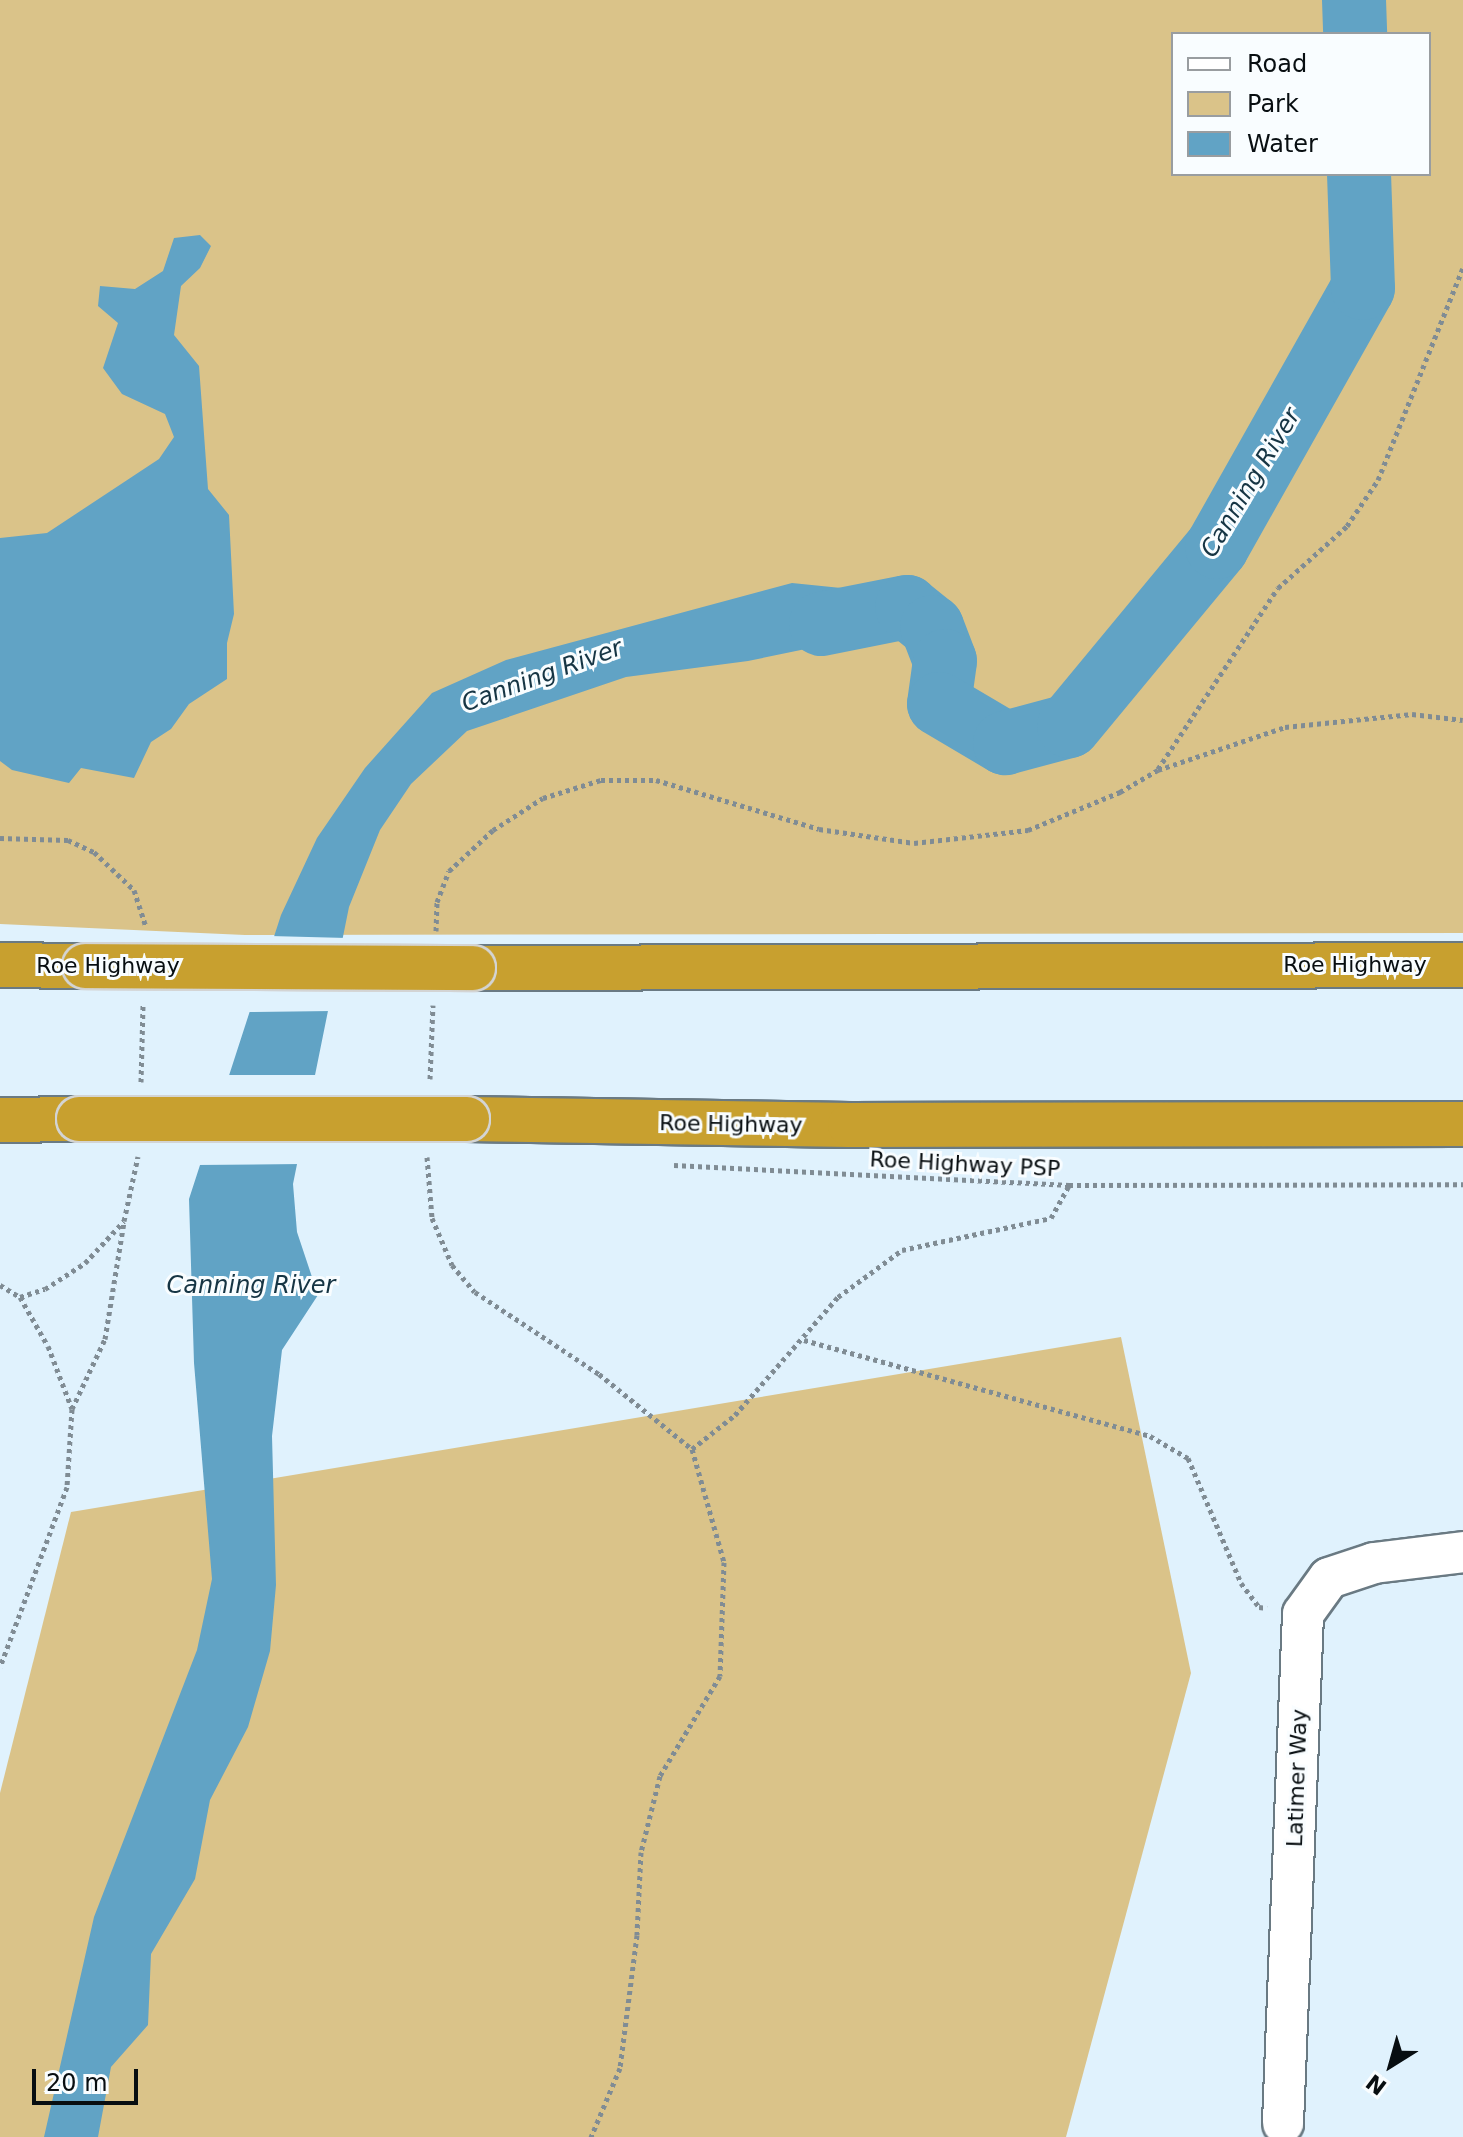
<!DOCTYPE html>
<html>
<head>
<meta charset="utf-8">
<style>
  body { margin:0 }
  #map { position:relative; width:1463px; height:2137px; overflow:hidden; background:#e0f2fd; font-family:"DejaVu Sans",sans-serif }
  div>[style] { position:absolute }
  .green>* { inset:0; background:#dac389 }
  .water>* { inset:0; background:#61a3c5 }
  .pier>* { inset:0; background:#e0f2fd }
  .river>* { height:64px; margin:-32px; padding:0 32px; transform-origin:32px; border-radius:32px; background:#61a3c5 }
  .path>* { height:5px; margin-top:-2.5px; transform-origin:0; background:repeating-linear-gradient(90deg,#808c94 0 4px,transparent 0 8px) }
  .roads { filter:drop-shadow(2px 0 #6a7a83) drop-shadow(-2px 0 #6a7a83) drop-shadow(0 2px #6a7a83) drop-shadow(0 -2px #6a7a83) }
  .street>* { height:40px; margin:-20px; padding:0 20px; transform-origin:20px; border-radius:20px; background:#fff }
  .highway>* { height:44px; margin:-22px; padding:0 22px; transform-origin:22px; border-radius:22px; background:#c8a02f }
  .bridges { filter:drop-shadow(2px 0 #d3d4d4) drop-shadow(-2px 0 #d3d4d4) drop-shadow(0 2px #d3d4d4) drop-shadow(0 -2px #d3d4d4) }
  .highway-bridge>* { height:44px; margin:-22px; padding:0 22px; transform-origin:22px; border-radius:22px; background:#c8a02f }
  span { translate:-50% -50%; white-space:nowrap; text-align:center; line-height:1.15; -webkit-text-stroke:6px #f9fdff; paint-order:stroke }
  .street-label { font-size:22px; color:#080e11 }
  .water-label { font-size:24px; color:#163544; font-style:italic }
  .legend { position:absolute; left:1171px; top:32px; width:260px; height:144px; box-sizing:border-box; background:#f9fdff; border:2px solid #999da0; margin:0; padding:10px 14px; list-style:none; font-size:24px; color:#080e11 }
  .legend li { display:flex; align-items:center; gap:16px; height:40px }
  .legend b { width:40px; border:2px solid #999da0 }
  .north { position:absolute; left:1351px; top:2025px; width:80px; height:80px; -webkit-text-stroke:6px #f9fdff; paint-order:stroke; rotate:217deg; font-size:22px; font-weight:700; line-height:32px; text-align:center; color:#080e11 }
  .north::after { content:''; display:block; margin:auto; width:28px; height:36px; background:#080e11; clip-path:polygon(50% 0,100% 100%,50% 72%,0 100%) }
  .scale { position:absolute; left:32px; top:2069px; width:106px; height:36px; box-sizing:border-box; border:4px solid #080e11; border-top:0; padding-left:10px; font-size:24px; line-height:28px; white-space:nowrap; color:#080e11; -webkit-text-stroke:6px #f9fdff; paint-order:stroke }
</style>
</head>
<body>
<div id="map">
  <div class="green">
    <div style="clip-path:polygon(evenodd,0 0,1463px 0,1463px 933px,245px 935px,0 924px,0 0,1173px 34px,1429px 34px,1429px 174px,1173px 174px,1173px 34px)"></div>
    <div style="clip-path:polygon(1121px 1337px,1191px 1673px,1066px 2137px,0 2137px,0 1793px,71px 1512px)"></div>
  </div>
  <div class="water">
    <div style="clip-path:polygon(200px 235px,211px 246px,200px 268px,181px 286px,174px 335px,199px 366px,208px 489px,229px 515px,234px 614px,227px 643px,227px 679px,189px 704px,171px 729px,151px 742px,134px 778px,81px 768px,69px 783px,12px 770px,0 761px,0 538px,47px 533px,159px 459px,174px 437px,165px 414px,122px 394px,103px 368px,118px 323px,98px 306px,100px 286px,135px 289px,163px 271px,174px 238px)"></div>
    <div style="clip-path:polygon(792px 583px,851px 589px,907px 607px,859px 638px,748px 661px,626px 677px,467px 731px,411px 784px,380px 830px,349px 907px,293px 1184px,297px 1232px,318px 1295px,282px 1350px,272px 1436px,276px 1585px,270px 1651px,248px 1727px,210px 1800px,195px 1879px,151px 1954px,148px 2025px,111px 2067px,98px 2137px,44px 2137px,94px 1917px,197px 1650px,212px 1579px,194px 1363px,189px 1199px,281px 915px,317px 838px,365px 768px,432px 693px,506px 660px)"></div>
  </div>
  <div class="pier">
    <div style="clip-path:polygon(270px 936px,347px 938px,332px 1011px,246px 1012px)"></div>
    <div style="clip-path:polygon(225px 1075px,319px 1075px,301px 1164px,196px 1165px)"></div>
  </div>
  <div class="river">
    <div style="left:1354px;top:0;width:34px;rotate:88deg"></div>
    <div style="left:821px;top:624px;width:88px;rotate:-11.2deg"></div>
    <div style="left:907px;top:607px;width:32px;rotate:39deg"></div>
    <div style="left:932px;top:627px;width:36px;rotate:69deg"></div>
    <div style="left:945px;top:661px;width:43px;rotate:97.9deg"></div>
    <div style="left:939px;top:704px;width:77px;rotate:30.6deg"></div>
    <div style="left:1005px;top:743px;width:66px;rotate:-14.9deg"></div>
    <div style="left:1069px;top:726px;width:232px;rotate:-50.4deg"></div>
    <div style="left:1217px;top:547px;width:297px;rotate:-60.6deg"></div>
    <div style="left:1363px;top:288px;width:114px;rotate:-92deg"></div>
  </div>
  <div class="path">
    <div style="left:1158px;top:769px;width:217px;rotate:-56.5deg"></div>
    <div style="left:1278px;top:588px;width:93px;rotate:-41.9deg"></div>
    <div style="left:1347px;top:526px;width:55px;rotate:-56deg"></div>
    <div style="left:1378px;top:480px;width:228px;rotate:-68.2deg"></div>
    <div style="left:0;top:838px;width:68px;rotate:1.7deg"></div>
    <div style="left:68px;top:840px;width:29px;rotate:25deg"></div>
    <div style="left:94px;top:852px;width:55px;rotate:43.5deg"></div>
    <div style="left:134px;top:890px;width:38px;rotate:72deg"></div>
    <div style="left:436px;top:931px;width:29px;rotate:-88deg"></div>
    <div style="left:437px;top:902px;width:33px;rotate:-69deg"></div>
    <div style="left:449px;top:871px;width:60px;rotate:-43deg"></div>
    <div style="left:493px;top:830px;width:59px;rotate:-32.6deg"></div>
    <div style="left:543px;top:798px;width:61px;rotate:-17.2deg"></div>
    <div style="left:601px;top:780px;width:55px"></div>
    <div style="left:656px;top:780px;width:170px;rotate:16.7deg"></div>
    <div style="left:819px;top:829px;width:96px;rotate:8.4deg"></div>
    <div style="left:914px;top:843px;width:115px;rotate:-6.5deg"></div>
    <div style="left:1028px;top:830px;width:100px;rotate:-22.4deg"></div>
    <div style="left:1120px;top:792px;width:44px;rotate:-30.1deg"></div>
    <div style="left:1158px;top:770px;width:134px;rotate:-18.7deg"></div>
    <div style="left:1285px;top:727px;width:128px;rotate:-5.8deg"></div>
    <div style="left:1412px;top:714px;width:51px;rotate:6.7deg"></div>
    <div style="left:430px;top:1079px;width:74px;rotate:-87.7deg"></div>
    <div style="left:141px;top:1082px;width:78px;rotate:-88.5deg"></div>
    <div style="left:427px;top:1157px;width:61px;rotate:85.3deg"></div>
    <div style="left:432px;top:1218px;width:51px;rotate:66.9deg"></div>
    <div style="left:452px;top:1265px;width:35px;rotate:50deg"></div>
    <div style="left:475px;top:1292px;width:149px;rotate:33.5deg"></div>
    <div style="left:599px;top:1374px;width:119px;rotate:38.9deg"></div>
    <div style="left:692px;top:1449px;width:117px;rotate:74.2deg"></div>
    <div style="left:724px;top:1562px;width:114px;rotate:92deg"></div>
    <div style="left:720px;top:1676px;width:117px;rotate:121deg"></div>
    <div style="left:660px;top:1776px;width:78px;rotate:104deg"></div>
    <div style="left:641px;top:1852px;width:83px;rotate:92.8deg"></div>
    <div style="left:637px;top:1935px;width:134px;rotate:97.3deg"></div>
    <div style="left:620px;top:2068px;width:75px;rotate:112.8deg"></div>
    <div style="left:674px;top:1165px;width:396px;rotate:2.9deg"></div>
    <div style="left:1069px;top:1185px;width:394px;rotate:-0.1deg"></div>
    <div style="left:0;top:1285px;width:23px;rotate:31deg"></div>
    <div style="left:20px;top:1297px;width:56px;rotate:60.3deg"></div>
    <div style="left:48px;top:1346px;width:67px;rotate:69.1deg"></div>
    <div style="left:72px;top:1409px;width:78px;rotate:93.7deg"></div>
    <div style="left:67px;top:1487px;width:192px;rotate:110.4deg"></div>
    <div style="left:20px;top:1297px;width:26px;rotate:-18deg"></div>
    <div style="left:45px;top:1289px;width:48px;rotate:-33deg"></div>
    <div style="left:85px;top:1263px;width:57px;rotate:-47.1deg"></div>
    <div style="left:124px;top:1221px;width:66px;rotate:-77.8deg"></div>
    <div style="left:804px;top:1340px;width:359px;rotate:15.5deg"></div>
    <div style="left:1150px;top:1436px;width:44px;rotate:30.1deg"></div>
    <div style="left:1188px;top:1458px;width:136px;rotate:67deg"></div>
    <div style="left:1241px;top:1583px;width:30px;rotate:53deg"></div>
    <div style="left:1259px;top:1607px;width:8px;rotate:7deg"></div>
    <div style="left:72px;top:1409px;width:77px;rotate:-64.8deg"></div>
    <div style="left:105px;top:1339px;width:119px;rotate:-80.8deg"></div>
    <div style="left:692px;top:1449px;width:55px;rotate:-38.3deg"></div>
    <div style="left:735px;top:1415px;width:157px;rotate:-48.9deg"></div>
    <div style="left:838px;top:1297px;width:79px;rotate:-36.3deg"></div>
    <div style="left:902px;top:1250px;width:152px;rotate:-12.1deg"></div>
    <div style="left:1051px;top:1218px;width:38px;rotate:-61deg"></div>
  </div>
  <div class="roads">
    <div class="street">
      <div style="left:1283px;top:2123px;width:509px;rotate:-87.75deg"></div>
      <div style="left:1303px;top:1614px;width:44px;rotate:-54.2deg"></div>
      <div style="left:1329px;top:1578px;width:47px;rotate:-18.4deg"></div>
      <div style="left:1374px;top:1563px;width:90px;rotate:-7deg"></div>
    </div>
    <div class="highway">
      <div style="left:0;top:965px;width:85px;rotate:0.7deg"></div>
      <div style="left:473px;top:968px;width:990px;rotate:-0.17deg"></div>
      <div style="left:467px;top:1119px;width:383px;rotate:0.9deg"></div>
      <div style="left:850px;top:1125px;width:613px;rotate:-0.09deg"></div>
      <div style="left:0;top:1120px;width:79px;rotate:-0.7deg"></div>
    </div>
  </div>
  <div class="bridges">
    <div class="highway-bridge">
      <div style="left:85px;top:966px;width:388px;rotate:0.3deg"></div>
      <div style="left:79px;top:1119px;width:388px"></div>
    </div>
  </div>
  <div class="street-label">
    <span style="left:1355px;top:965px">Roe Highway</span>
    <span style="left:108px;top:966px">Roe Highway</span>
    <span style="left:731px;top:1124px;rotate:1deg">Roe Highway</span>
    <span style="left:965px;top:1164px;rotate:3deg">Roe Highway PSP</span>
    <span style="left:1297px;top:1778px;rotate:-88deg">Latimer Way</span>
  </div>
  <div class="water-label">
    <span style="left:1251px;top:483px;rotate:-59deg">Canning River</span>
    <span style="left:542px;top:676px;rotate:-20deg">Canning River</span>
    <span style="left:251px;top:1286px">Canning River</span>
  </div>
  <ul class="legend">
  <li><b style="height:10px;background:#fff"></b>Road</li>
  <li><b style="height:22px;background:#dac389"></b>Park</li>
  <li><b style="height:22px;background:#61a3c5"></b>Water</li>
  </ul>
  <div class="north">N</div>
  <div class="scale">20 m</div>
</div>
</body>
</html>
